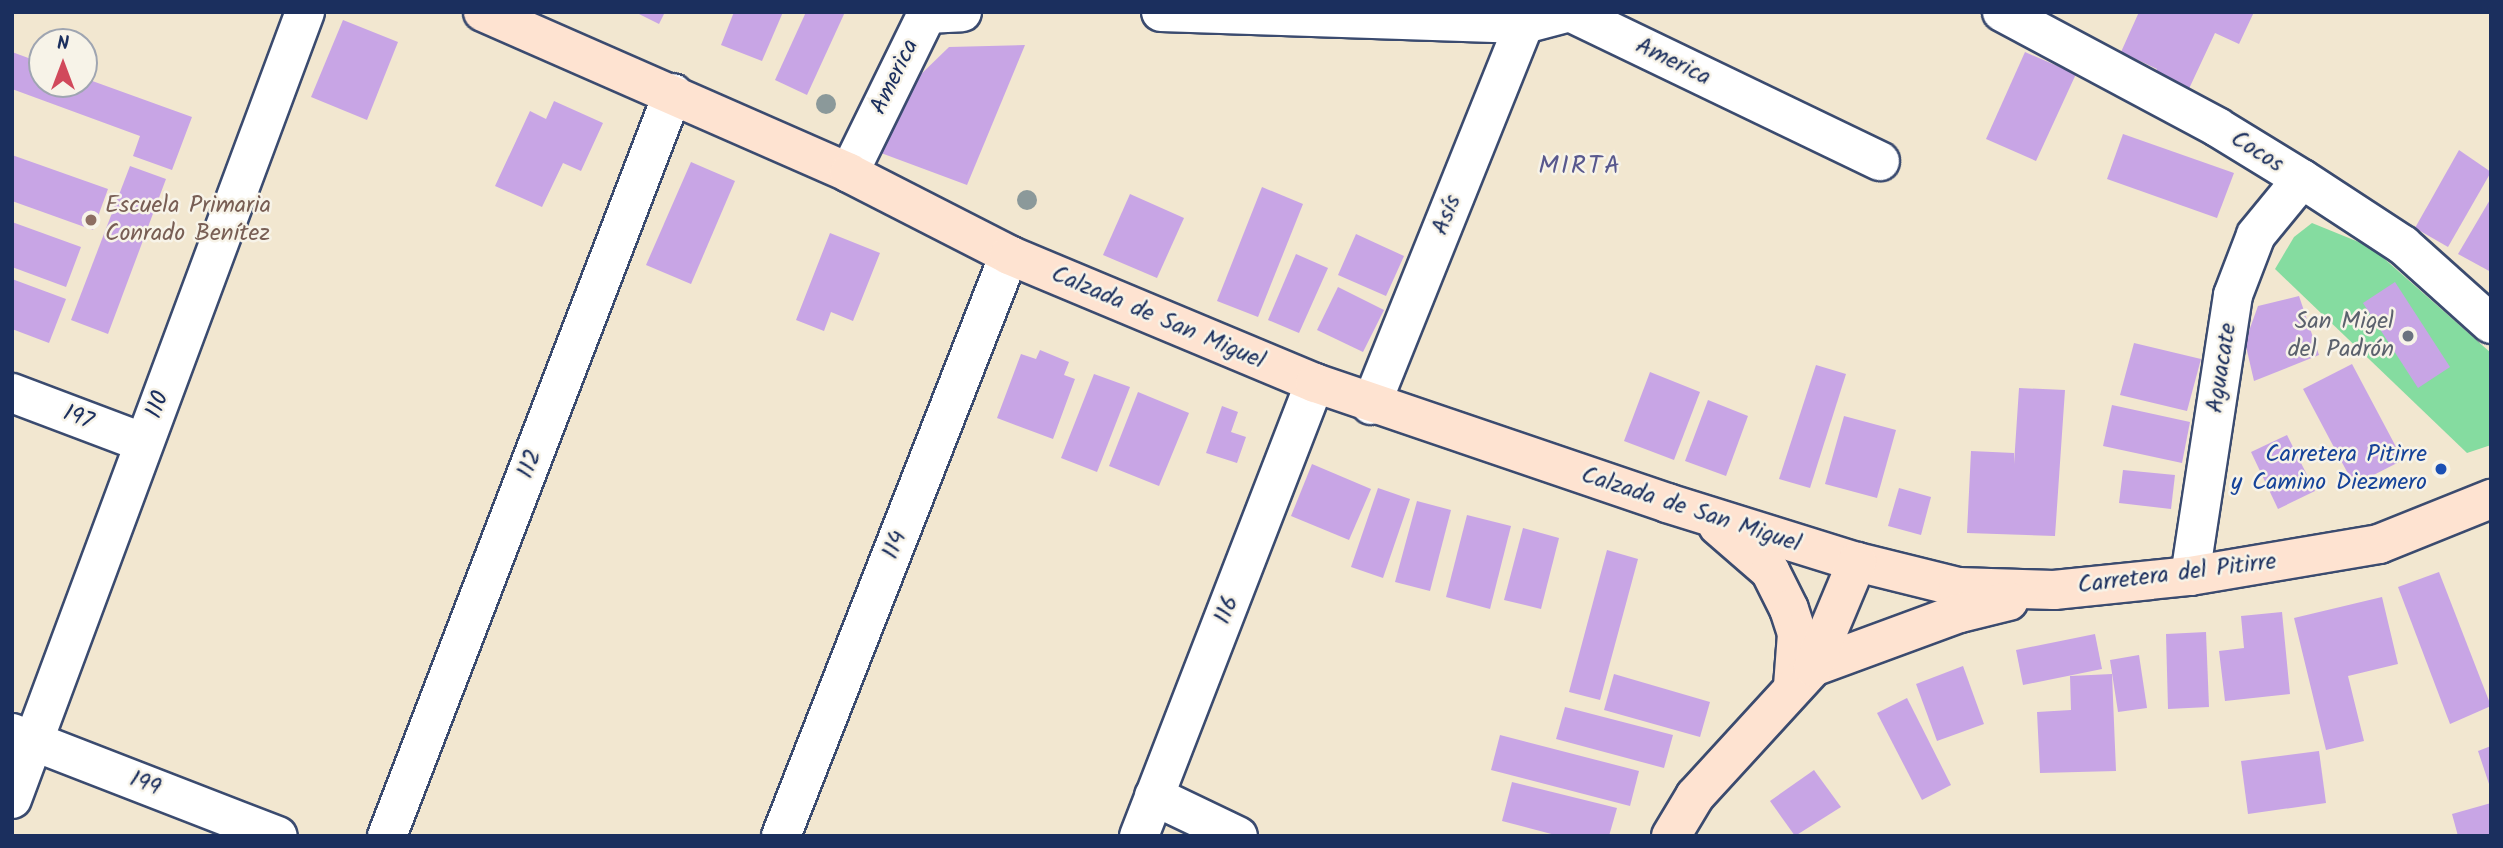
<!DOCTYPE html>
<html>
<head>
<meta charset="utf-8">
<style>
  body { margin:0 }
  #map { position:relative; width:2503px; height:848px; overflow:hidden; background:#f2e7d0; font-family:Kalam,sans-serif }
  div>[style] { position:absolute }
  .green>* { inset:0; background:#85dca0 }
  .building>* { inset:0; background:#c8a5e5 }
  .roads { filter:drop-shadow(2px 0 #3b4b6f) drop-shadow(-2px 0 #3b4b6f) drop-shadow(0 2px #3b4b6f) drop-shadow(0 -2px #3b4b6f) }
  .minor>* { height:38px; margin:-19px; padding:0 19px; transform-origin:19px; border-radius:19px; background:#fff }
  .secondary>* { height:38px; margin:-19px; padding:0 19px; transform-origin:19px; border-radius:19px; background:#fee3d1 }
  .trees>* { width:20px; height:20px; margin:-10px; border-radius:50%; background:#8b999a }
  .dots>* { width:19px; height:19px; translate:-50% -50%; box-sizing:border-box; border:4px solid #f7f3e8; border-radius:50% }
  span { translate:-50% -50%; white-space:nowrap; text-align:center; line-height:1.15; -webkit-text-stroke:5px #f7f3e8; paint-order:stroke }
  .street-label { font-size:24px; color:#1b2f5e }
  .education-label { font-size:24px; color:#785e54 }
  .left { translate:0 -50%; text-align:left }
  .worship-label { font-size:24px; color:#5b616d }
  .right { translate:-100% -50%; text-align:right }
  .transit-label { font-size:24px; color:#164399 }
  .neighbourhood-label { font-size:26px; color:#58588d; letter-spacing:2px }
  .frame { position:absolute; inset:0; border:14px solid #1b2f5e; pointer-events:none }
  .north { position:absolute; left:28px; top:28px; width:70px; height:70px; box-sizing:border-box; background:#f7f3e8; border:2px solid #9fa5b1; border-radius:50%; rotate:0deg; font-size:19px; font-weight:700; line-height:28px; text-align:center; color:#1b2f5e }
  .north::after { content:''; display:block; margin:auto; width:24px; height:32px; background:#d1495b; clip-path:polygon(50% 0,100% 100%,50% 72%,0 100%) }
</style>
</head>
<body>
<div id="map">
  <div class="green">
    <div style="clip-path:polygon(2312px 223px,2371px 247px,2491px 353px,2491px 445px,2467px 453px,2275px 269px,2294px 237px)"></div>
  </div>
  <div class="building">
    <div style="clip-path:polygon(635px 12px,665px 12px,659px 24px)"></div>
    <div style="clip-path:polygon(734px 12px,783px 12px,762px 61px,721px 45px)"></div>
    <div style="clip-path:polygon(806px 12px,845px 12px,807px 95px,775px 80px)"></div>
    <div style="clip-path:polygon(2139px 12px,2254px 12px,2239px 44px,2215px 33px,2187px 93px,2153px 78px,2157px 69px,2121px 52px)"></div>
    <div style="clip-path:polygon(343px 20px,398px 42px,367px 120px,311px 97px)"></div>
    <div style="clip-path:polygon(1025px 45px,967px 185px,881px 153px,915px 80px,949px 47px)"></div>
    <div style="clip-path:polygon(12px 52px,42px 63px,42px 84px,84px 84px,84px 78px,192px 117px,172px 170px,133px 156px,140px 136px,12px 89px)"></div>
    <div style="clip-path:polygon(2025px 52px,2076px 74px,2036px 161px,1986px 139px)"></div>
    <div style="clip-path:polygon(554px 101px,603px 123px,581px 171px,563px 163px,542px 207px,495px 186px,530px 111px,546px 119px)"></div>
    <div style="clip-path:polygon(2123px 134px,2234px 173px,2217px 218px,2107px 179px)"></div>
    <div style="clip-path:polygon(2459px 150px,2491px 172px,2448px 247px,2415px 228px)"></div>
    <div style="clip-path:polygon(12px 155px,108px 189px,93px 230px,12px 201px)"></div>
    <div style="clip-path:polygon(691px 162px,735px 181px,691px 284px,646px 265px)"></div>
    <div style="clip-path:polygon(130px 166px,166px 179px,108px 334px,71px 320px)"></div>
    <div style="clip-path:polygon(1262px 187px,1303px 204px,1258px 317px,1217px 301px)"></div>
    <div style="clip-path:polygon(1130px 194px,1184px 218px,1157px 278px,1103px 255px)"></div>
    <div style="clip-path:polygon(2491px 198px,2491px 272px,2458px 254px)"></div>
    <div style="clip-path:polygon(12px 222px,81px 247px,66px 287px,12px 267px)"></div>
    <div style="clip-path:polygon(830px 233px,880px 253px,853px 321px,831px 312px,824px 331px,796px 320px)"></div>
    <div style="clip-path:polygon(1356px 234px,1404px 256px,1386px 296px,1338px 275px)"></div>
    <div style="clip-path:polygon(1296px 254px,1328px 268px,1299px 333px,1268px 320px)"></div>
    <div style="clip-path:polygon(12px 279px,66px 299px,49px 343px,12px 329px)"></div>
    <div style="clip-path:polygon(2395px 282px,2450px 367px,2418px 388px,2363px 303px)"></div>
    <div style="clip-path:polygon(1338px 287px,1384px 310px,1363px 352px,1317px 330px)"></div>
    <div style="clip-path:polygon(2299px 296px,2319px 355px,2254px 381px,2245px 342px,2258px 306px)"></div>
    <div style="clip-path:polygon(2134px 343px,2201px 359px,2187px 411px,2120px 395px)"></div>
    <div style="clip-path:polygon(1040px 350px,1069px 362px,1064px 375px,1075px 379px,1053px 439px,997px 418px,1021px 354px,1036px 359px)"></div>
    <div style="clip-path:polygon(2352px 364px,2403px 460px,2354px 485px,2303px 389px)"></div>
    <div style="clip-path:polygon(1816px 365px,1846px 374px,1810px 488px,1779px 479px)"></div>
    <div style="clip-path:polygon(1650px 372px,1700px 392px,1674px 460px,1624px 441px)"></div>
    <div style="clip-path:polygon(1094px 374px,1130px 387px,1097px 472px,1061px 458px)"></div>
    <div style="clip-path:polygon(2019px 388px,2065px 390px,2055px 536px,1967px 533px,1971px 451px,2014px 453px,2014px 464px)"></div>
    <div style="clip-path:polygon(1138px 392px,1189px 413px,1159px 486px,1109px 466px)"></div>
    <div style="clip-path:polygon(1708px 400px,1748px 416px,1726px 476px,1685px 461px)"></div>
    <div style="clip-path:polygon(2112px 405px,2190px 422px,2182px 463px,2103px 446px)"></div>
    <div style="clip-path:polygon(1222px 406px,1238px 412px,1231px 432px,1246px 437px,1237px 463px,1206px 453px)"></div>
    <div style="clip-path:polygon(1844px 416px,1896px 430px,1877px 498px,1825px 484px)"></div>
    <div style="clip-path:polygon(2287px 435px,2315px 491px,2278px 509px,2251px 452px)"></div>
    <div style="clip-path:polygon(1312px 464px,1371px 489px,1349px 540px,1291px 516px)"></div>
    <div style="clip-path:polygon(2123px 470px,2175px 475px,2171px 509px,2119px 503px)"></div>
    <div style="clip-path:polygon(1378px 488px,1410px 499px,1383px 578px,1351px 567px)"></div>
    <div style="clip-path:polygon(1899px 488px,1931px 497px,1921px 535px,1888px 526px)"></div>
    <div style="clip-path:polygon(1417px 501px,1451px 510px,1430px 591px,1395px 582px)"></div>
    <div style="clip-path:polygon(1467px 515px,1511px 526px,1490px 609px,1446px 597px)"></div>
    <div style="clip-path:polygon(1523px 528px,1559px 538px,1541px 609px,1504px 600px)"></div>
    <div style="clip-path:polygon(1607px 550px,1638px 559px,1600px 700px,1569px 692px)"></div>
    <div style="clip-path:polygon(2439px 572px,2491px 706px,2450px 724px,2398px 587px)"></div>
    <div style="clip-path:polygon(2382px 597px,2398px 664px,2348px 676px,2364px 741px,2326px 750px,2294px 618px)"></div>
    <div style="clip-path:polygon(2282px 612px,2290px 694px,2225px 701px,2219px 651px,2244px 648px,2241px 616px)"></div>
    <div style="clip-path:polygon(2206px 632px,2209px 707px,2168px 709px,2166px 634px)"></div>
    <div style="clip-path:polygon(2095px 634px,2102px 669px,2023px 685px,2016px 650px)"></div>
    <div style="clip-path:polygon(2139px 655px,2147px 708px,2118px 712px,2110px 660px)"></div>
    <div style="clip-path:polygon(1963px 666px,1984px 724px,1937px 741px,1916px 684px)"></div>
    <div style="clip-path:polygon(1614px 674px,1710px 702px,1700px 737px,1604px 710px)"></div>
    <div style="clip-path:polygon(2112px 674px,2116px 771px,2040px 773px,2037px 712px,2071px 710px,2070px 676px)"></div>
    <div style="clip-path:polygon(1907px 698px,1951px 785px,1922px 800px,1877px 713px)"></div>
    <div style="clip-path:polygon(1565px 707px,1673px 735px,1664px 768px,1556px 739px)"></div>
    <div style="clip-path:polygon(1500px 735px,1639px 771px,1630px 806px,1491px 770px)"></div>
    <div style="clip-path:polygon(2491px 746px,2491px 787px,2490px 787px,2478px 751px)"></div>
    <div style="clip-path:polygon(2319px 751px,2326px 803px,2248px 814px,2241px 761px)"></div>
    <div style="clip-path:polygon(1814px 770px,1841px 807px,1795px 836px,1770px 801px)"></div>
    <div style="clip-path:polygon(1512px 782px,1617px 808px,1609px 836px,1559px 836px,1502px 821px)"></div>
    <div style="clip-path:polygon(2491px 803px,2491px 836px,2458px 836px,2452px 814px)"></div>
  </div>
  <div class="roads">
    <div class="minor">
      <div style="left:1161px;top:12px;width:363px;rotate:1.9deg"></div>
      <div style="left:1524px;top:24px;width:48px;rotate:-14.6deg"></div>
      <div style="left:1570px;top:12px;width:344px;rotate:25.7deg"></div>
      <div style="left:2002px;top:12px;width:244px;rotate:28.1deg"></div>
      <div style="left:2217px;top:127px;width:100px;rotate:31.5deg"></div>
      <div style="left:2302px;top:179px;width:121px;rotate:33.2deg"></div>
      <div style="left:2403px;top:245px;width:118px;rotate:41.9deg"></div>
      <div style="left:849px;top:173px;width:177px;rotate:-63.9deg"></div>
      <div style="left:927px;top:14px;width:35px;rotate:-3deg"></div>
      <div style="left:12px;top:393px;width:141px;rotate:20.7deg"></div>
      <div style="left:1371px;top:405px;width:411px;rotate:-68.1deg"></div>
      <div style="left:2190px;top:576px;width:284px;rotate:-81.3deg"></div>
      <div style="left:2233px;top:295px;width:64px;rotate:-69deg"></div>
      <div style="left:2256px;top:235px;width:72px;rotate:-50.6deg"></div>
      <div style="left:12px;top:733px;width:285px;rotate:21.2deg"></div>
      <div style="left:1154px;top:796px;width:93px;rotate:25.5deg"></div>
      <div style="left:12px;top:799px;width:840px;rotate:-69.58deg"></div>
      <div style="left:387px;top:836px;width:796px;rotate:-68.95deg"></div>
      <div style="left:781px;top:836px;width:624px;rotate:-68.57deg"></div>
      <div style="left:1139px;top:836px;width:486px;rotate:-68.8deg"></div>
    </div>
    <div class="secondary">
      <div style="left:483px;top:12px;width:400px;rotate:23.7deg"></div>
      <div style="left:849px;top:173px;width:180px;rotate:27.1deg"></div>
      <div style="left:1009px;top:255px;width:332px;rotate:22.7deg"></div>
      <div style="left:1315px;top:383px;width:372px;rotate:18.8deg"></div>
      <div style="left:1667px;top:503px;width:199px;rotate:17.3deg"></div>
      <div style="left:1857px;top:562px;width:104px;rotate:13.9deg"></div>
      <div style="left:1958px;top:587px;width:96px;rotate:1.8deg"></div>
      <div style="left:2054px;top:590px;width:137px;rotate:-5.9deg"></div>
      <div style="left:2190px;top:576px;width:192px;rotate:-9.6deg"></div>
      <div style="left:2379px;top:544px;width:121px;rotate:-21.9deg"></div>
      <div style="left:1718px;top:526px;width:69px;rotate:40.9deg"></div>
      <div style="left:1770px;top:571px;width:42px;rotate:63.4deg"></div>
      <div style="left:1789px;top:609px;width:26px;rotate:72deg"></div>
      <div style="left:1797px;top:634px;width:52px;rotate:94.4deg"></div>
      <div style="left:1813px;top:667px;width:157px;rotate:-20.2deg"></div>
      <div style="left:1960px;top:613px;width:50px;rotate:-13.8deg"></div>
      <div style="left:1671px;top:836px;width:47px;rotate:-59deg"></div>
      <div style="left:1695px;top:796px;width:175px;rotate:-47.5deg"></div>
      <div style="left:1813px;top:667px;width:114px;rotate:-67.3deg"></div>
    </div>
  </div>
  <div class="trees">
    <div style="left:826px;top:104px"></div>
    <div style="left:1027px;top:200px"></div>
  </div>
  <div class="dots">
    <div style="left:91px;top:220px;background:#8d6e63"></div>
    <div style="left:2408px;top:336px;background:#6b7280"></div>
    <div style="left:2441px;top:469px;background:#1a4fb4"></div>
  </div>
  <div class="street-label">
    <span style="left:1673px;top:62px;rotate:26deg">America</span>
    <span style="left:895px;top:77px;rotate:-64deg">America</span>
    <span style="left:2257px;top:152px;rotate:32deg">Cocos</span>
    <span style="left:1447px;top:215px;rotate:-68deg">Asís</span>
    <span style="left:1158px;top:318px;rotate:23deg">Calzada de San Miguel</span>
    <span style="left:2222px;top:368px;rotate:-81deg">Aguacate</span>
    <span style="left:158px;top:405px;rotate:-70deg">110</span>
    <span style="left:78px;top:418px;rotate:21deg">197</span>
    <span style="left:530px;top:464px;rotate:-69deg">112</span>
    <span style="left:1691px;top:510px;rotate:18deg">Calzada de San Miguel</span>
    <span style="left:895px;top:545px;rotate:-69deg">114</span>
    <span style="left:2177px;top:574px;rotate:-7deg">Carretera del Pitirre</span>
    <span style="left:1227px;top:610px;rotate:-69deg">116</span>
    <span style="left:145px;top:784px;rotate:21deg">199</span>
  </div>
  <div class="education-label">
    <span class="left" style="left:105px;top:220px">Escuela Primaria<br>Conrado Benítez</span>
  </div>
  <div class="worship-label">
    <span class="right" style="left:2394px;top:336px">San Migel<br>del Padrón</span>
  </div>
  <div class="transit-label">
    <span class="right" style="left:2427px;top:469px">Carretera Pitirre<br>y Camino Diezmero</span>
  </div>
  <div class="neighbourhood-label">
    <span style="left:1580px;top:167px">MIRTA</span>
  </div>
  <div class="frame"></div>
  <div class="north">N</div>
</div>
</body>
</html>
